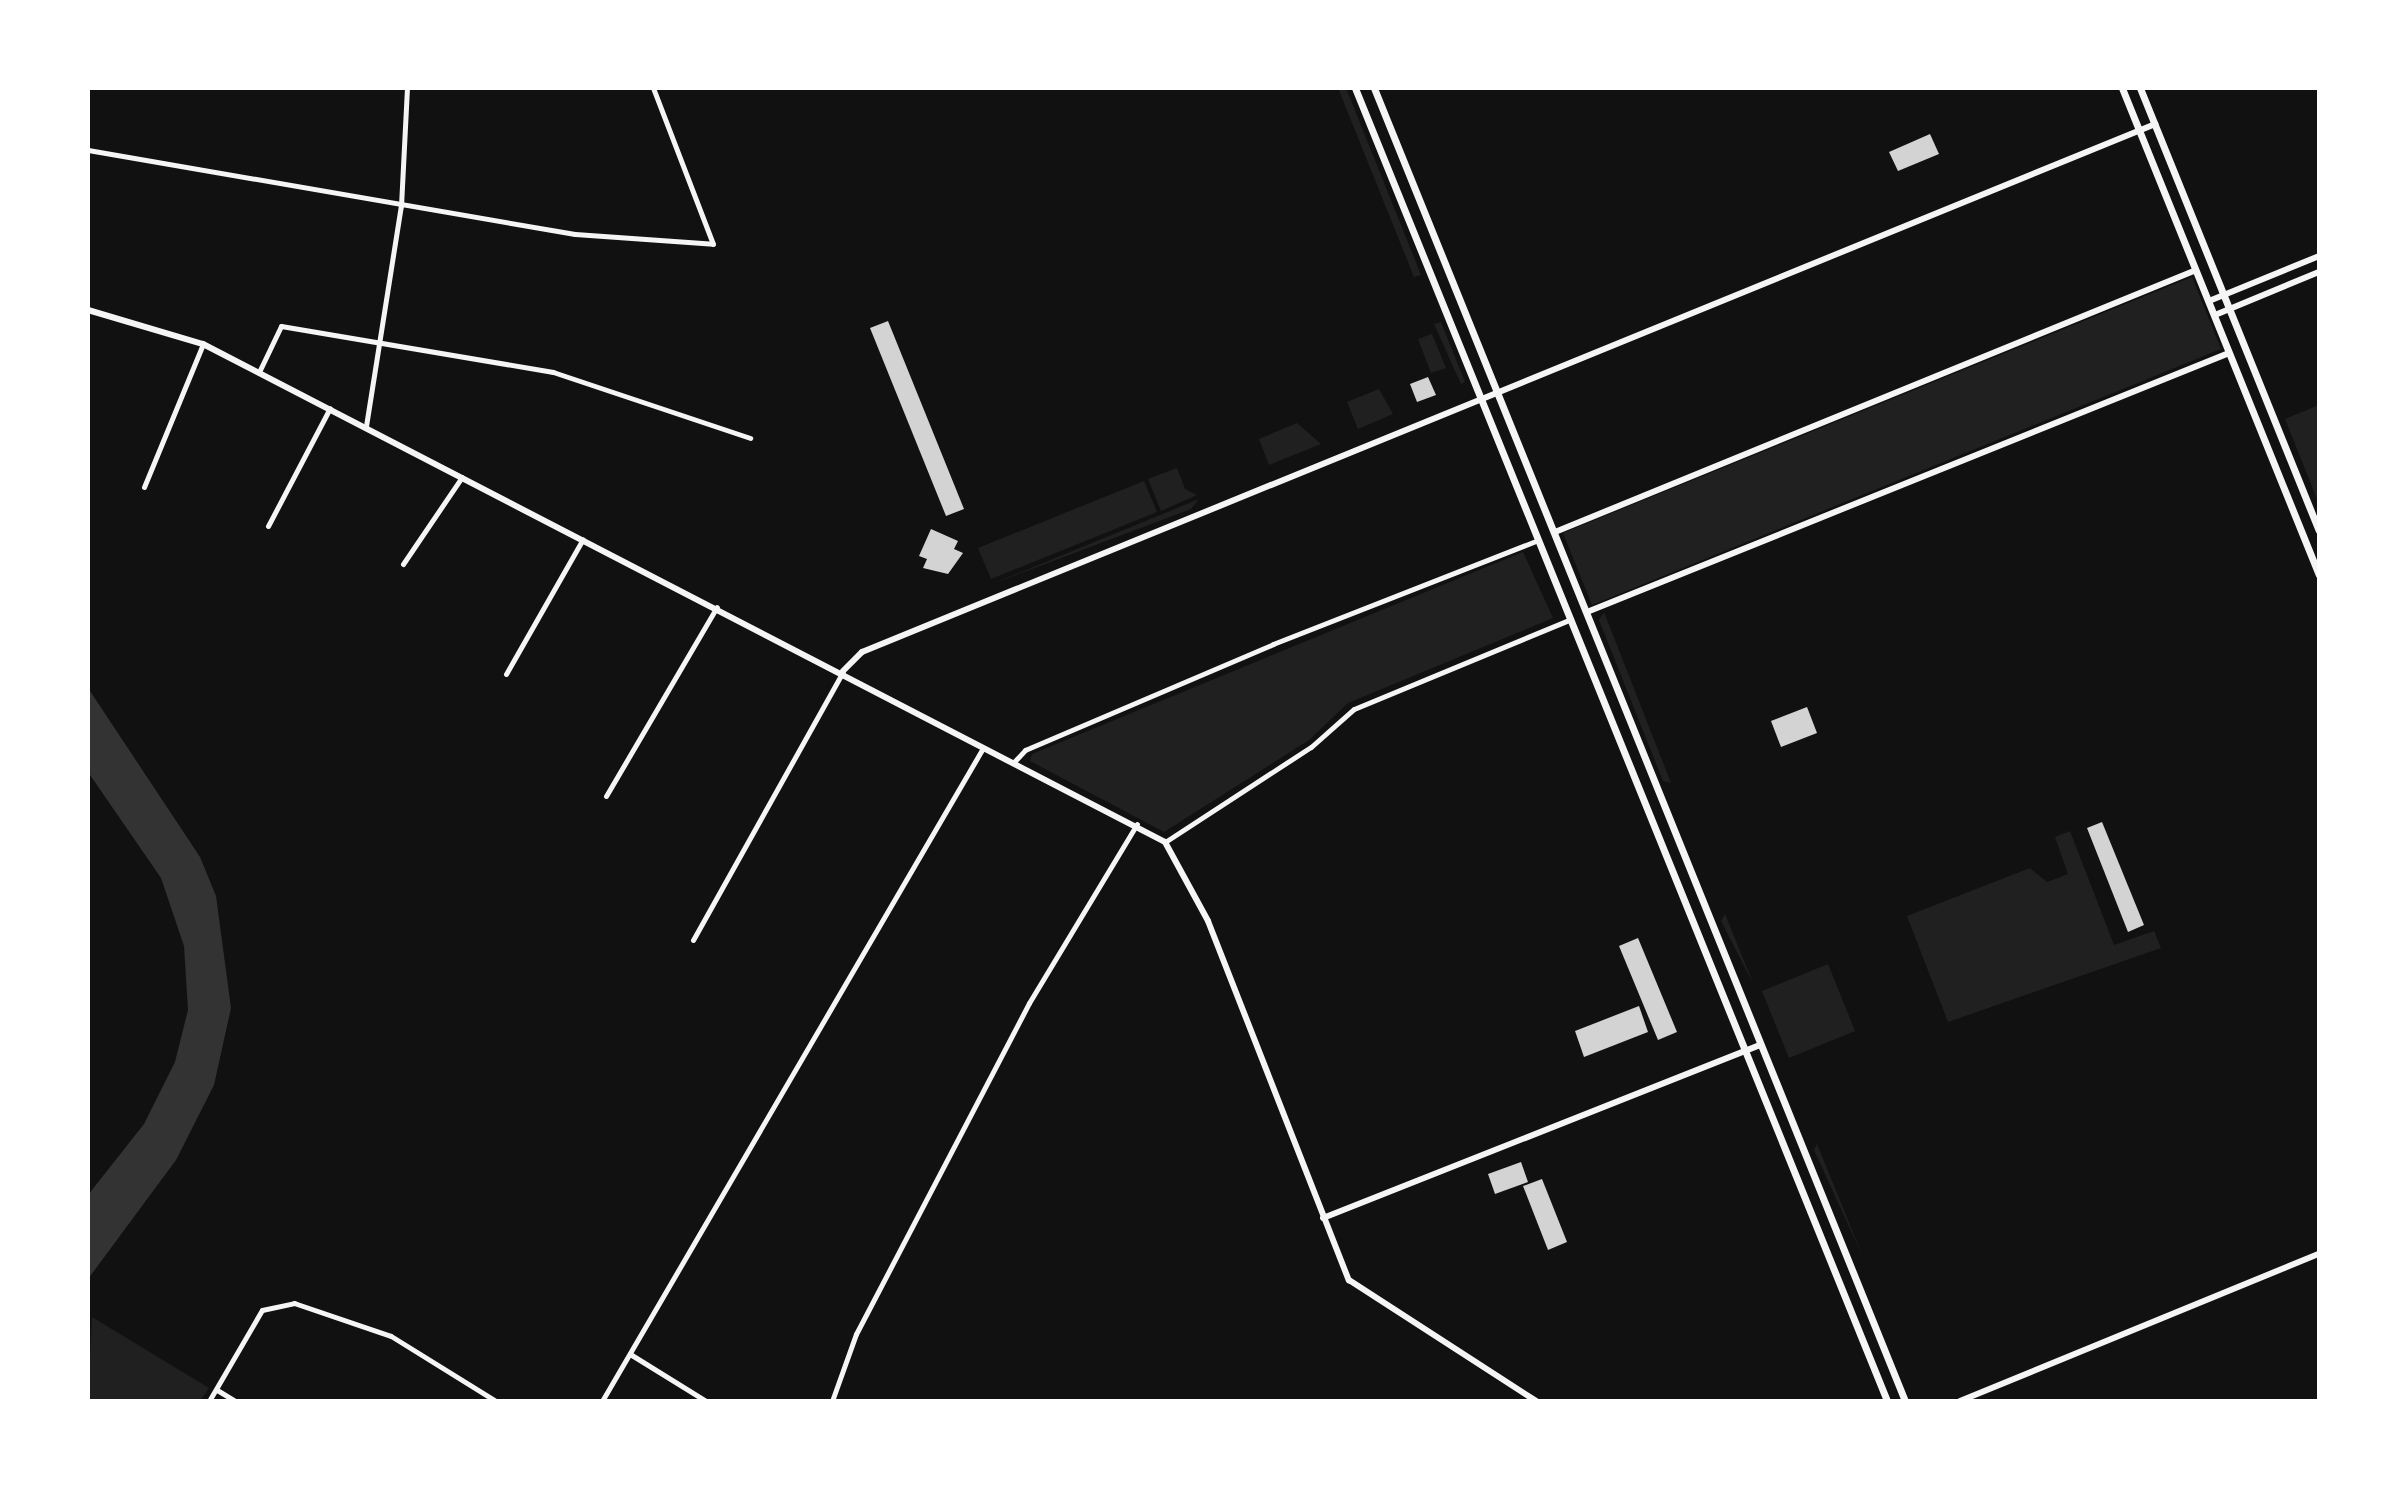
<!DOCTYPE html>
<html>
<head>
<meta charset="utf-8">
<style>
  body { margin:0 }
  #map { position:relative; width:2407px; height:1489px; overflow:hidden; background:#111; font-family:"Noto Sans",sans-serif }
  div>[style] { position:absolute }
  .green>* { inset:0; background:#202020 }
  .water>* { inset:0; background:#333 }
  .building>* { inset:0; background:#d3d3d3 }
  .minor>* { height:5px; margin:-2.5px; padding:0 2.5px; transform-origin:2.5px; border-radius:2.5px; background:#f5f5f5 }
  .tertiary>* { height:6px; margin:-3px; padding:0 3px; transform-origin:3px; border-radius:3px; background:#f5f5f5 }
  .secondary>* { height:6px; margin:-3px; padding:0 3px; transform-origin:3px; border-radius:3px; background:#f5f5f5 }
  .primary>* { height:7px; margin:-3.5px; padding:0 3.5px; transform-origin:3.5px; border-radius:3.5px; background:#f5f5f5 }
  span { translate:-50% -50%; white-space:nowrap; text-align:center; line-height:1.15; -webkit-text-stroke:7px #fff; paint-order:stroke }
  .frame { position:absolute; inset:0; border:90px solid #fff; pointer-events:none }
</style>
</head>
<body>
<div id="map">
  <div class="green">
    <div style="clip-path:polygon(1338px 88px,1346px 88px,1421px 275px,1414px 277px)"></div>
    <div style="clip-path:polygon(2192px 277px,2221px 349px,1592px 605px,1563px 533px)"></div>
    <div style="clip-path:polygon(1441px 322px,1465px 382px,1461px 384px,1434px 324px)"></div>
    <div style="clip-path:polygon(1432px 334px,1446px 368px,1431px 373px,1418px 339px)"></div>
    <div style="clip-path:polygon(1379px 389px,1393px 414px,1358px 429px,1347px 402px)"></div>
    <div style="clip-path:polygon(2319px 405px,2319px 504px,2285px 419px)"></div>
    <div style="clip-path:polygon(1297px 423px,1321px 444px,1269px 465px,1259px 439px)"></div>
    <div style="clip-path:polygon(1177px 468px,1185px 489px,1197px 495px,1161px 511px,1148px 479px)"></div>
    <div style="clip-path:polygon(1144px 481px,1157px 512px,991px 579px,978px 548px)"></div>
    <div style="clip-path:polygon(1199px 499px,1191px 509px,992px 584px)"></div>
    <div style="clip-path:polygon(1523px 552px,1553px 618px,1348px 703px,1309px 740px,1164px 832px,1030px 761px,1032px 754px)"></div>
    <div style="clip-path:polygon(1604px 612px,1671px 783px,1663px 781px,1599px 620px)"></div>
    <div style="clip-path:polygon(2070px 831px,2114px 945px,2154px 931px,2161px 948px,1948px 1022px,1907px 916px,2030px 868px,2047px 882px,2068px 874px,2055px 837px)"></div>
    <div style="clip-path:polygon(1725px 914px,1753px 983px,1721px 921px)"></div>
    <div style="clip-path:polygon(1828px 964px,1855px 1031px,1789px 1058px,1762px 991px)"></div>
    <div style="clip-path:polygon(1817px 1144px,1863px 1257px,1814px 1150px)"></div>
    <div style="clip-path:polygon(92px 1317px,209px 1388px,200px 1401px,88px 1401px)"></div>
  </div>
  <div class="water">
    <div style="clip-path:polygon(88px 688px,200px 857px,216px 896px,231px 1008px,214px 1085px,176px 1160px,88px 1279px,88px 1195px,144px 1124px,175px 1062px,188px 1010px,184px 946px,161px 878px,88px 772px)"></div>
  </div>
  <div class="building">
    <div style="clip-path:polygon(1930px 134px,1939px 154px,1898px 171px,1889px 152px)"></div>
    <div style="clip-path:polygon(888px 321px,964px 509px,946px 516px,870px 328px)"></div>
    <div style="clip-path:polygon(1428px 377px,1436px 395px,1417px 402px,1410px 384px)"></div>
    <div style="clip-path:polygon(931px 529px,958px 541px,954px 549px,963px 553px,948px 574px,923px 568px,927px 559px,919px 556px)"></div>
    <div style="clip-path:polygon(1807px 707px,1817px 733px,1781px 747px,1771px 721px)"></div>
    <div style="clip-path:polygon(2102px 822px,2144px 925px,2128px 932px,2087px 828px)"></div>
    <div style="clip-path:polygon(1638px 938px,1677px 1032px,1658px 1040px,1619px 946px)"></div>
    <div style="clip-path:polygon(1639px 1006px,1648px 1032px,1584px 1057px,1575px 1031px)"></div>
    <div style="clip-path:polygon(1521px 1162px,1528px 1182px,1495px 1194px,1488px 1174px)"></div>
    <div style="clip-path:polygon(1542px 1179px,1567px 1242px,1548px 1250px,1523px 1186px)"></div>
  </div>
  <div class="minor">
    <div style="left:88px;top:150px;width:494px;rotate:9.8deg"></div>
    <div style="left:575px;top:234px;width:138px;rotate:4.1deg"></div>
    <div style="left:713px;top:244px;width:167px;rotate:-111deg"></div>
    <div style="left:259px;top:372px;width:51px;rotate:-64.4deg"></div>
    <div style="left:281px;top:326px;width:276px;rotate:9.6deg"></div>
    <div style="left:553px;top:372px;width:208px;rotate:18.5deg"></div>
    <div style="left:366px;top:426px;width:223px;rotate:-81deg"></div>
    <div style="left:401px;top:206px;width:118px;rotate:-87.1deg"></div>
    <div style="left:144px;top:487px;width:155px;rotate:-67.6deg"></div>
    <div style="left:268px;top:526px;width:133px;rotate:-62.3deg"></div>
    <div style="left:403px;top:564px;width:105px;rotate:-55.9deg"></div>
    <div style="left:506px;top:674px;width:155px;rotate:-60.3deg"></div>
    <div style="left:1013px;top:763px;width:18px;rotate:-47deg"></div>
    <div style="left:1025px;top:750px;width:270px;rotate:-23.1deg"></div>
    <div style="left:1273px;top:644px;width:285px;rotate:-21.4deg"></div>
    <div style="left:606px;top:796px;width:219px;rotate:-59.6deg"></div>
    <div style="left:1165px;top:842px;width:174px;rotate:-33.1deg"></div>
    <div style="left:1311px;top:747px;width:57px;rotate:-41.5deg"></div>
    <div style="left:1354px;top:709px;width:235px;rotate:-22.5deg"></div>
    <div style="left:693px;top:940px;width:307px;rotate:-60.8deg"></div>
    <div style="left:630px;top:1354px;width:89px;rotate:31.7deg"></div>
    <div style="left:217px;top:1390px;width:21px;rotate:31deg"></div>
    <div style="left:209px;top:1401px;width:105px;rotate:-59.8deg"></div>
    <div style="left:262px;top:1310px;width:33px;rotate:-12deg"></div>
    <div style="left:294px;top:1303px;width:102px;rotate:18.8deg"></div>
    <div style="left:391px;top:1336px;width:123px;rotate:31.8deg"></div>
    <div style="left:602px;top:1401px;width:756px;rotate:-59.74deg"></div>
    <div style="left:832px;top:1401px;width:71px;rotate:-70.3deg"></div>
    <div style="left:856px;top:1334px;width:373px;rotate:-62.4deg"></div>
    <div style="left:1029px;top:1003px;width:209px;rotate:-58.9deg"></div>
  </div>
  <div class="tertiary">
    <div style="left:88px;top:310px;width:120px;rotate:16.5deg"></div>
    <div style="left:203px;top:344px;width:1083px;rotate:27.37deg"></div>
    <div style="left:1165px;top:842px;width:90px;rotate:61.4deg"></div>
    <div style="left:1208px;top:921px;width:386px;rotate:68.6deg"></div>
    <div style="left:1349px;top:1280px;width:223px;rotate:32.9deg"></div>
    <div style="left:1555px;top:532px;width:692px;rotate:-22.23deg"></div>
    <div style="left:1587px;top:612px;width:692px;rotate:-21.97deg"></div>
    <div style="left:843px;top:671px;width:27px;rotate:-45deg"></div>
    <div style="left:862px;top:652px;width:1397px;rotate:-22.21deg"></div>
    <div style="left:1323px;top:1218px;width:471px;rotate:-21.6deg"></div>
  </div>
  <div class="secondary">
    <div style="left:2209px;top:301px;width:119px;rotate:-22.2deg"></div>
    <div style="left:2215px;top:315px;width:113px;rotate:-22.5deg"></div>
    <div style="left:1960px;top:1401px;width:388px;rotate:-22.3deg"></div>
  </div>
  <div class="primary">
    <div style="left:1355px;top:88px;width:1417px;rotate:67.94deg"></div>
    <div style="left:1374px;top:88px;width:1416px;rotate:67.98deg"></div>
    <div style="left:2122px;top:88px;width:525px;rotate:67.98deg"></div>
    <div style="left:2140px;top:88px;width:477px;rotate:68deg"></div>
  </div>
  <div class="frame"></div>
</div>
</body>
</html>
